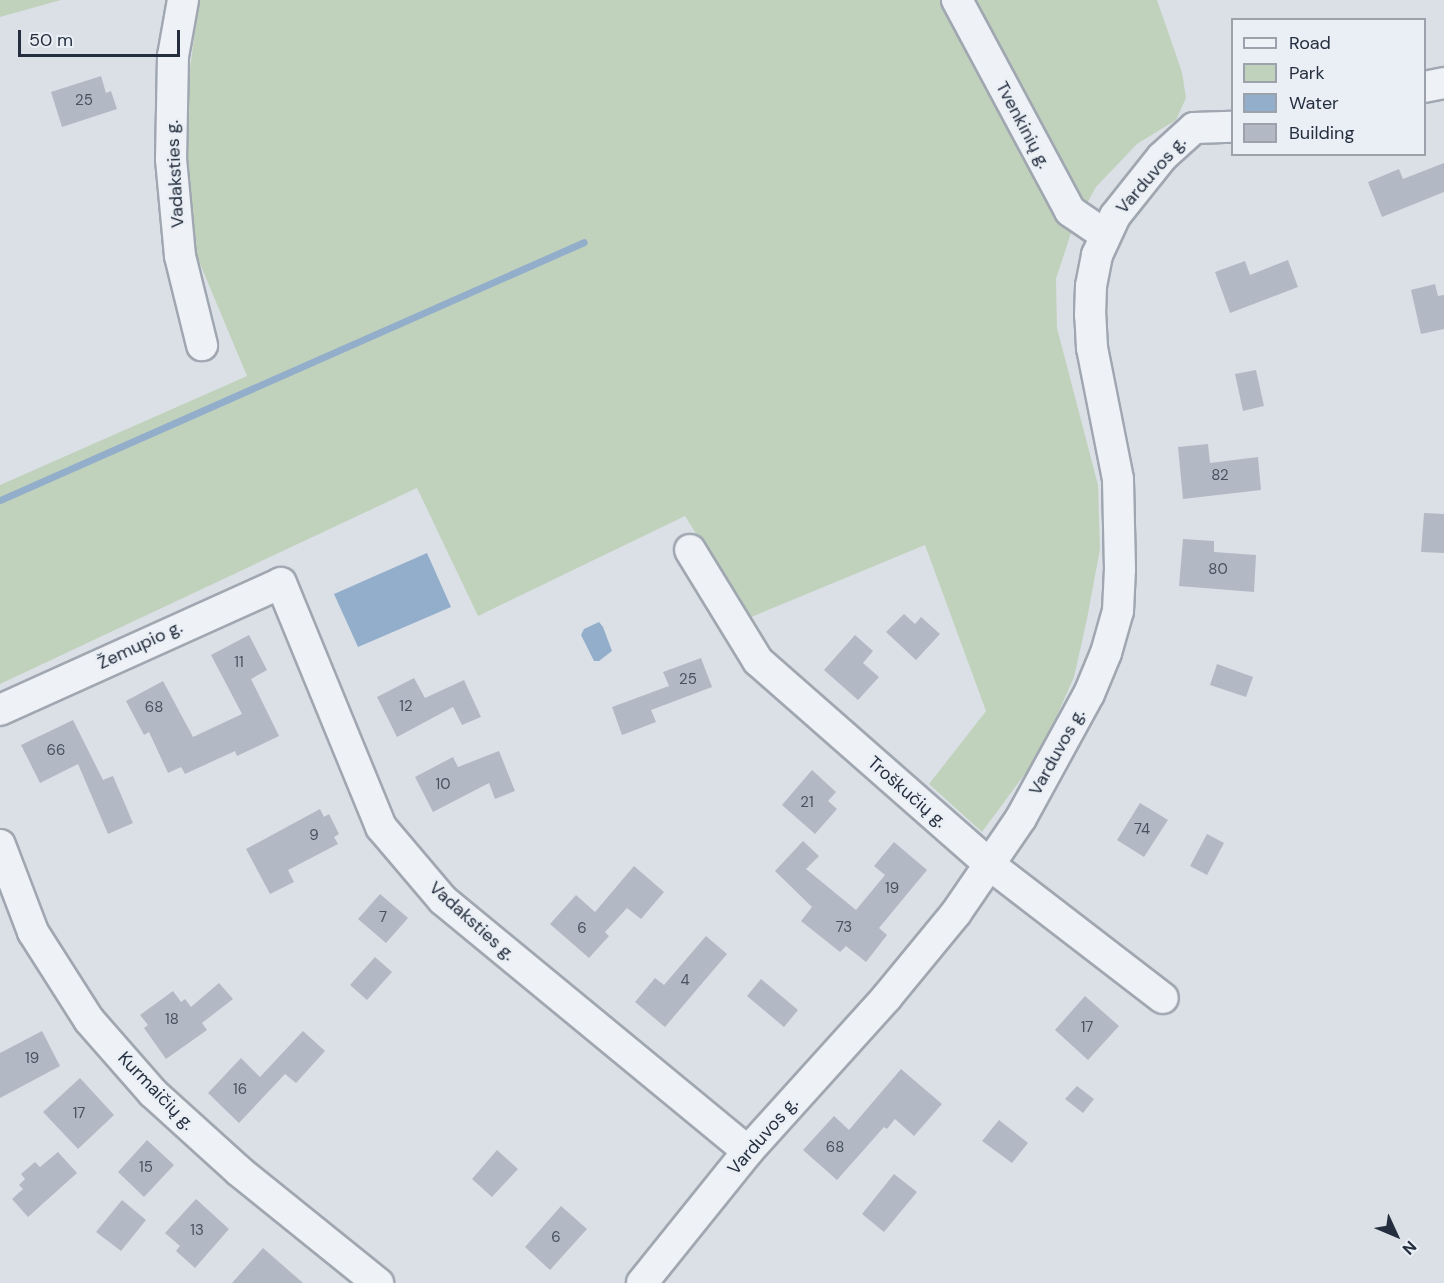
<!DOCTYPE html>
<html>
<head>
<meta charset="utf-8">
<style>
  body { margin:0 }
  #map { position:relative; width:1444px; height:1283px; overflow:hidden; background:#dbe0e7; font-family:"DM Sans",sans-serif }
  div>[style] { position:absolute }
  .green>* { inset:0; background:#c1d2bc }
  .water>* { inset:0; background:#93aecb }
  .stream>* { height:7px; margin:-3.5px; padding:0 3.5px; transform-origin:3.5px; border-radius:3.5px; background:#93aecb }
  .building>* { inset:0; background:#b2b9c4 }
  .roads { filter:drop-shadow(2px 0 #a0a7b1) drop-shadow(-2px 0 #a0a7b1) drop-shadow(0 2px #a0a7b1) drop-shadow(0 -2px #a0a7b1) }
  .minor>* { height:30px; margin:-15px; padding:0 15px; transform-origin:15px; border-radius:15px; background:#eef1f5 }
  span { translate:-50% -50%; white-space:nowrap; text-align:center; line-height:1.15; -webkit-text-stroke:4.5px #eaeff5; paint-order:stroke }
  .number-label { font-size:15px; color:#485160 }
  .number-label span { -webkit-text-stroke-width:0 }
  .street-label { font-size:18px; color:#242e3e }
  .legend { position:absolute; left:1231px; top:18px; width:195px; height:138px; box-sizing:border-box; background:#eaeff5; border:2px solid #9ba2ac; margin:0; padding:8px 10px; list-style:none; font-size:18px; color:#242e3e }
  .legend li { display:flex; align-items:center; gap:12px; height:30px }
  .legend b { width:30px; border:2px solid #9ba2ac }
  .north { position:absolute; left:1366px; top:1205px; width:60px; height:60px; -webkit-text-stroke:4px #eaeff5; paint-order:stroke; rotate:134deg; font-size:16px; font-weight:700; line-height:24px; text-align:center; color:#242e3e }
  .north::after { content:''; display:block; margin:auto; width:21px; height:27px; background:#242e3e; clip-path:polygon(50% 0,100% 100%,50% 72%,0 100%) }
  .scale { position:absolute; left:18px; top:30px; width:162px; height:27px; box-sizing:border-box; border:3px solid #242e3e; border-top:0; padding-left:8px; font-size:18px; line-height:21px; white-space:nowrap; color:#242e3e; -webkit-text-stroke:4px #eaeff5; paint-order:stroke }
</style>
</head>
<body>
<div id="map">
  <div class="green">
    <div style="clip-path:polygon(0 0,61px 0,0 17px)"></div>
    <div style="clip-path:polygon(199px 0,1157px 0,1182px 72px,1186px 98px,1176px 120px,1137px 144px,1096px 187px,1071px 233px,1056px 279px,1057px 328px,1098px 485px,1100px 549px,1087px 619px,1074px 677px,1041px 752px,982px 832px,929px 784px,986px 711px,925px 545px,749px 618px,685px 516px,478px 616px,417px 488px,0 684px,0 485px,247px 376px,193px 247px,187px 167px,189px 76px)"></div>
  </div>
  <div class="water">
    <div style="clip-path:polygon(427px 553px,451px 607px,358px 647px,334px 594px)"></div>
    <div style="clip-path:polygon(599px 622px,603px 627px,612px 651px,599px 661px,594px 661px,581px 635px,584px 629px)"></div>
  </div>
  <div class="stream">
    <div style="left:0;top:500px;width:638px;rotate:-23.83deg"></div>
  </div>
  <div class="building">
    <div style="clip-path:polygon(101px 76px,106px 93px,111px 91px,117px 109px,62px 127px,51px 92px)"></div>
    <div style="clip-path:polygon(1444px 163px,1444px 192px,1382px 217px,1368px 182px,1399px 169px,1403px 179px)"></div>
    <div style="clip-path:polygon(1288px 260px,1298px 287px,1230px 313px,1215px 272px,1245px 261px,1250px 275px)"></div>
    <div style="clip-path:polygon(1435px 284px,1438px 296px,1444px 295px,1444px 329px,1421px 334px,1411px 290px)"></div>
    <div style="clip-path:polygon(1256px 370px,1264px 406px,1243px 411px,1235px 374px)"></div>
    <div style="clip-path:polygon(1208px 444px,1210px 463px,1258px 457px,1261px 490px,1183px 499px,1178px 447px)"></div>
    <div style="clip-path:polygon(1424px 513px,1444px 514px,1444px 553px,1421px 552px)"></div>
    <div style="clip-path:polygon(1183px 539px,1214px 541px,1214px 552px,1256px 555px,1254px 592px,1179px 586px)"></div>
    <div style="clip-path:polygon(904px 614px,915px 624px,921px 617px,940px 634px,916px 660px,886px 632px)"></div>
    <div style="clip-path:polygon(249px 635px,267px 670px,251px 679px,279px 736px,237px 756px,235px 751px,185px 774px,181px 767px,168px 773px,149px 732px,144px 735px,126px 701px,163px 681px,193px 737px,242px 714px,211px 655px)"></div>
    <div style="clip-path:polygon(855px 635px,873px 651px,863px 663px,879px 677px,858px 700px,824px 670px)"></div>
    <div style="clip-path:polygon(701px 658px,712px 687px,651px 710px,656px 722px,622px 735px,612px 707px,669px 686px,663px 672px)"></div>
    <div style="clip-path:polygon(1217px 664px,1253px 677px,1246px 697px,1210px 685px)"></div>
    <div style="clip-path:polygon(414px 678px,425px 698px,464px 680px,481px 717px,462px 725px,453px 707px,397px 737px,377px 697px)"></div>
    <div style="clip-path:polygon(73px 720px,103px 780px,113px 776px,133px 823px,108px 834px,78px 764px,40px 783px,21px 745px)"></div>
    <div style="clip-path:polygon(499px 751px,515px 791px,495px 799px,489px 783px,433px 812px,415px 777px,453px 757px,458px 767px)"></div>
    <div style="clip-path:polygon(812px 770px,836px 792px,828px 801px,837px 809px,815px 834px,782px 805px)"></div>
    <div style="clip-path:polygon(1140px 803px,1168px 820px,1144px 857px,1117px 840px)"></div>
    <div style="clip-path:polygon(320px 809px,324px 817px,329px 814px,339px 834px,334px 837px,338px 844px,288px 870px,294px 882px,270px 894px,246px 849px)"></div>
    <div style="clip-path:polygon(1207px 834px,1224px 843px,1207px 875px,1190px 866px)"></div>
    <div style="clip-path:polygon(803px 841px,819px 856px,806px 869px,856px 910px,885px 875px,874px 866px,894px 842px,927px 870px,879px 928px,887px 935px,866px 962px,846px 946px,840px 952px,801px 921px,812px 907px,775px 871px)"></div>
    <div style="clip-path:polygon(634px 866px,664px 892px,641px 919px,627px 908px,605px 932px,609px 936px,589px 958px,550px 924px,576px 895px,595px 912px)"></div>
    <div style="clip-path:polygon(380px 894px,408px 918px,386px 943px,358px 919px)"></div>
    <div style="clip-path:polygon(706px 936px,727px 954px,665px 1027px,635px 1002px,655px 978px,664px 985px)"></div>
    <div style="clip-path:polygon(375px 957px,392px 972px,367px 1000px,350px 985px)"></div>
    <div style="clip-path:polygon(761px 979px,798px 1010px,784px 1027px,747px 996px)"></div>
    <div style="clip-path:polygon(219px 983px,233px 999px,202px 1023px,207px 1030px,166px 1059px,144px 1028px,148px 1025px,140px 1015px,173px 991px,181px 1002px,185px 999px,191px 1007px)"></div>
    <div style="clip-path:polygon(1085px 996px,1119px 1026px,1088px 1060px,1055px 1030px)"></div>
    <div style="clip-path:polygon(42px 1031px,60px 1066px,0 1098px,0 1053px)"></div>
    <div style="clip-path:polygon(303px 1031px,325px 1051px,296px 1083px,285px 1074px,239px 1123px,208px 1093px,241px 1058px,260px 1077px)"></div>
    <div style="clip-path:polygon(901px 1069px,942px 1104px,914px 1136px,895px 1119px,887px 1129px,884px 1127px,837px 1180px,803px 1150px,834px 1116px,849px 1130px)"></div>
    <div style="clip-path:polygon(80px 1078px,114px 1115px,78px 1149px,43px 1112px)"></div>
    <div style="clip-path:polygon(1077px 1086px,1094px 1099px,1083px 1113px,1065px 1099px)"></div>
    <div style="clip-path:polygon(999px 1120px,1028px 1143px,1012px 1163px,982px 1141px)"></div>
    <div style="clip-path:polygon(147px 1140px,174px 1165px,144px 1197px,118px 1172px)"></div>
    <div style="clip-path:polygon(497px 1150px,518px 1169px,492px 1197px,472px 1179px)"></div>
    <div style="clip-path:polygon(58px 1152px,77px 1173px,28px 1217px,12px 1199px,23px 1189px,19px 1185px,25px 1179px,21px 1174px,35px 1162px,40px 1167px)"></div>
    <div style="clip-path:polygon(894px 1174px,917px 1192px,884px 1232px,862px 1214px)"></div>
    <div style="clip-path:polygon(196px 1199px,229px 1229px,195px 1268px,176px 1251px,180px 1246px,165px 1233px)"></div>
    <div style="clip-path:polygon(122px 1200px,146px 1220px,121px 1251px,96px 1232px)"></div>
    <div style="clip-path:polygon(561px 1206px,587px 1229px,550px 1270px,525px 1247px)"></div>
    <div style="clip-path:polygon(263px 1248px,303px 1283px,232px 1283px)"></div>
  </div>
  <div class="roads">
    <div class="minor">
      <div style="left:183px;top:0;width:57px;rotate:100.1deg"></div>
      <div style="left:173px;top:56px;width:103px;rotate:91.1deg"></div>
      <div style="left:171px;top:159px;width:97px;rotate:84.7deg"></div>
      <div style="left:180px;top:256px;width:92px;rotate:76.1deg"></div>
      <div style="left:957px;top:0;width:239px;rotate:61.8deg"></div>
      <div style="left:1070px;top:211px;width:42px;rotate:34.4deg"></div>
      <div style="left:1424px;top:87px;width:20px;rotate:-11deg"></div>
      <div style="left:690px;top:550px;width:130px;rotate:58.5deg"></div>
      <div style="left:758px;top:661px;width:309px;rotate:41.3deg"></div>
      <div style="left:990px;top:865px;width:218px;rotate:37.6deg"></div>
      <div style="left:0;top:710px;width:308px;rotate:-24.3deg"></div>
      <div style="left:281px;top:583px;width:264px;rotate:67.7deg"></div>
      <div style="left:381px;top:827px;width:96px;rotate:49.7deg"></div>
      <div style="left:443px;top:900px;width:395px;rotate:39.5deg"></div>
      <div style="left:0;top:845px;width:93px;rotate:69.2deg"></div>
      <div style="left:33px;top:932px;width:104px;rotate:57.5deg"></div>
      <div style="left:89px;top:1020px;width:97px;rotate:48.8deg"></div>
      <div style="left:153px;top:1093px;width:116px;rotate:42.2deg"></div>
      <div style="left:239px;top:1171px;width:179px;rotate:38.9deg"></div>
      <div style="left:642px;top:1283px;width:169px;rotate:-51.2deg"></div>
      <div style="left:748px;top:1151px;width:207px;rotate:-47.9deg"></div>
      <div style="left:887px;top:997px;width:109px;rotate:-50.6deg"></div>
      <div style="left:956px;top:913px;width:115px;rotate:-55.6deg"></div>
      <div style="left:1021px;top:818px;width:141px;rotate:-61.3deg"></div>
      <div style="left:1089px;top:694px;width:44px;rotate:-67.5deg"></div>
      <div style="left:1106px;top:653px;width:44px;rotate:-74.1deg"></div>
      <div style="left:1118px;top:611px;width:42px;rotate:-87.3deg"></div>
      <div style="left:1120px;top:569px;width:90px;rotate:-91.3deg"></div>
      <div style="left:1118px;top:479px;width:134px;rotate:-101.2deg"></div>
      <div style="left:1092px;top:348px;width:33px;rotate:-93deg"></div>
      <div style="left:1090px;top:315px;width:29px;rotate:-88deg"></div>
      <div style="left:1091px;top:286px;width:32px;rotate:-79deg"></div>
      <div style="left:1097px;top:255px;width:43px;rotate:-65.2deg"></div>
      <div style="left:1115px;top:216px;width:75px;rotate:-51.5deg"></div>
      <div style="left:1162px;top:157px;width:43px;rotate:-42.2deg"></div>
      <div style="left:1194px;top:128px;width:38px;rotate:-2deg"></div>
    </div>
  </div>
  <div class="number-label">
    <span style="left:84px;top:101px">25</span>
    <span style="left:1220px;top:476px">82</span>
    <span style="left:1218px;top:570px">80</span>
    <span style="left:239px;top:663px">11</span>
    <span style="left:688px;top:680px">25</span>
    <span style="left:406px;top:707px">12</span>
    <span style="left:154px;top:708px">68</span>
    <span style="left:56px;top:751px">66</span>
    <span style="left:443px;top:785px">10</span>
    <span style="left:807px;top:803px">21</span>
    <span style="left:1142px;top:830px">74</span>
    <span style="left:314px;top:836px">9</span>
    <span style="left:892px;top:889px">19</span>
    <span style="left:383px;top:918px">7</span>
    <span style="left:844px;top:928px">73</span>
    <span style="left:582px;top:929px">6</span>
    <span style="left:685px;top:981px">4</span>
    <span style="left:172px;top:1020px">18</span>
    <span style="left:1087px;top:1028px">17</span>
    <span style="left:32px;top:1059px">19</span>
    <span style="left:240px;top:1090px">16</span>
    <span style="left:79px;top:1114px">17</span>
    <span style="left:835px;top:1148px">68</span>
    <span style="left:146px;top:1168px">15</span>
    <span style="left:197px;top:1231px">13</span>
    <span style="left:556px;top:1238px">6</span>
  </div>
  <div class="street-label">
    <span style="left:1023px;top:125px;rotate:62deg">Tvenkinių g.</span>
    <span style="left:175px;top:174px;rotate:-93deg">Vadaksties g.</span>
    <span style="left:1151px;top:175px;rotate:-49deg">Varduvos g.</span>
    <span style="left:140px;top:645px;rotate:-25deg">Žemupio g.</span>
    <span style="left:1057px;top:752px;rotate:-61deg">Varduvos g.</span>
    <span style="left:907px;top:792px;rotate:41deg">Troškučių g.</span>
    <span style="left:472px;top:921px;rotate:42deg">Vadaksties g.</span>
    <span style="left:156px;top:1091px;rotate:46deg">Kurmaičių g.</span>
    <span style="left:763px;top:1136px;rotate:-49deg">Varduvos g.</span>
  </div>
  <ul class="legend">
  <li><b style="height:8px;background:#eef1f5"></b>Road</li>
  <li><b style="height:16px;background:#c1d2bc"></b>Park</li>
  <li><b style="height:16px;background:#93aecb"></b>Water</li>
  <li><b style="height:16px;background:#b2b9c4"></b>Building</li>
  </ul>
  <div class="north">N</div>
  <div class="scale">50 m</div>
</div>
</body>
</html>
